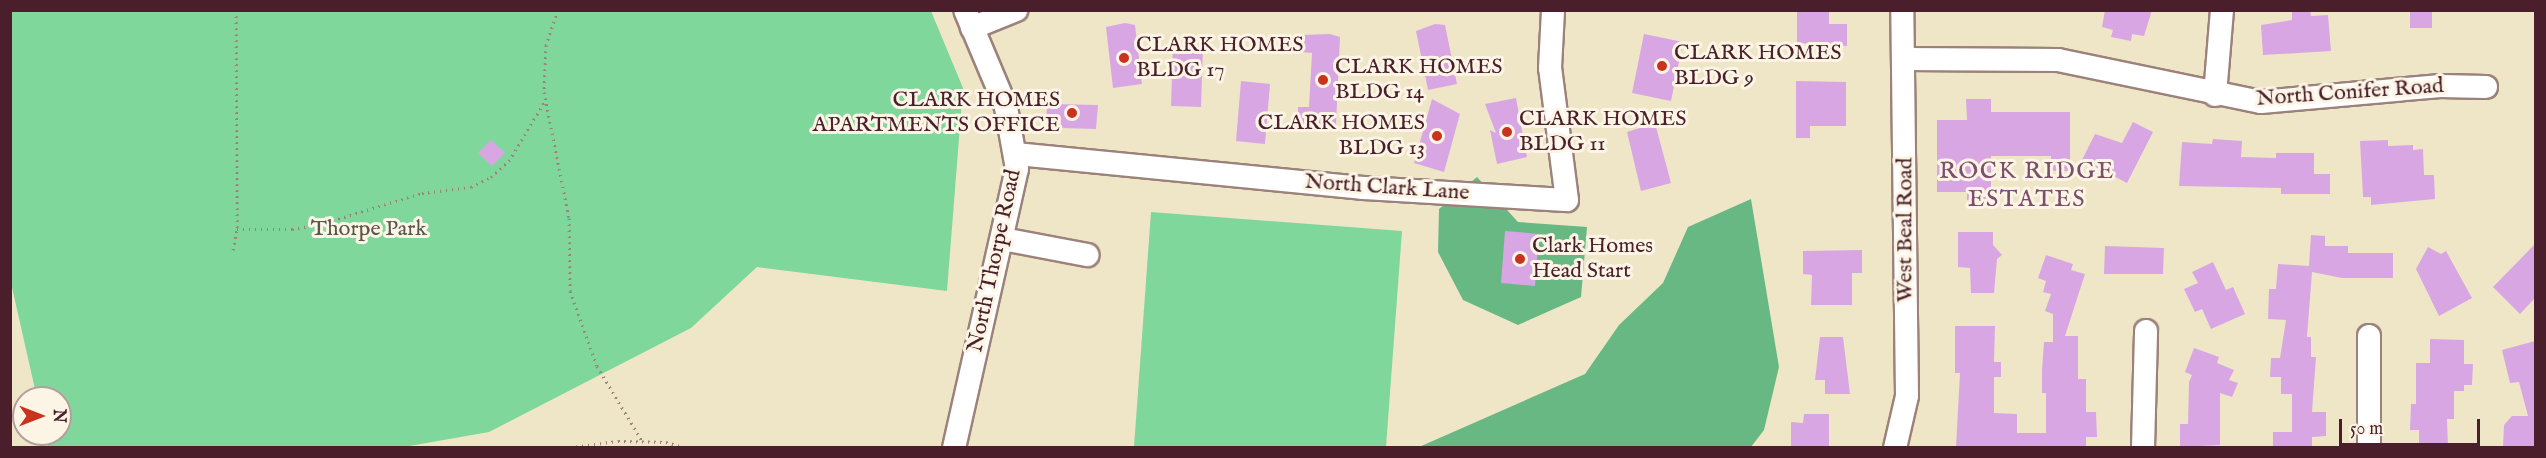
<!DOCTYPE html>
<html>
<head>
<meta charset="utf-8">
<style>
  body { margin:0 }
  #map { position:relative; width:2546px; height:458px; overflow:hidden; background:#efe6c8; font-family:"IM FELL English",serif }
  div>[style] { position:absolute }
  .green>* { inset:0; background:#80d79c }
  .forest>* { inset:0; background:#68b884 }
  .building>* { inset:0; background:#d9a6e4 }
  .path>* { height:3px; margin-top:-1.5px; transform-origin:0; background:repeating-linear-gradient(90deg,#9c827a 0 1.5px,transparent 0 6px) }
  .roads { filter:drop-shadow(2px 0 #9c827a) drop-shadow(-2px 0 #9c827a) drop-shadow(0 2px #9c827a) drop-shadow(0 -2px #9c827a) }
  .minor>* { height:22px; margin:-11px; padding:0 11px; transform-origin:11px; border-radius:11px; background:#fff }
  .dots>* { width:16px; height:16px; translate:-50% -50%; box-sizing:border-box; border:3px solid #fcf5e5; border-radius:50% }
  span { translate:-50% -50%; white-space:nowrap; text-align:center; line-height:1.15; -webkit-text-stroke:6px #fcf5e5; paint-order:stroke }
  .poi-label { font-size:22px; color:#4a1f2b }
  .left { translate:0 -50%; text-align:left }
  .right { translate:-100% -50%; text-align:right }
  .street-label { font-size:22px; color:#4a1f2b }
  .park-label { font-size:22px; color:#5a564d }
  .neighbourhood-label { font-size:24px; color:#7c4e6c; letter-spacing:1.5px }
  .frame { position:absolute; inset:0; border:12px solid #4a1f2b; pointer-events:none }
  .north { position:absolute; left:12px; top:386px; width:60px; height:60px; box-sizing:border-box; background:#fcf5e5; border:2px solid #b59f9b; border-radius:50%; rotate:90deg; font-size:16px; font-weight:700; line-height:24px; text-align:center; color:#4a1f2b }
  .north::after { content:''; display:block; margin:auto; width:21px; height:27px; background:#c8321e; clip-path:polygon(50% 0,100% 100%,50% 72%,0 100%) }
  .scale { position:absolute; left:2339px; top:419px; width:141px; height:27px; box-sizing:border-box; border:3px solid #4a1f2b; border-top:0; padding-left:8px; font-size:18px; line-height:21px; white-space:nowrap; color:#4a1f2b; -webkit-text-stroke:4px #fcf5e5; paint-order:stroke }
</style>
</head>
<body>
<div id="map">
  <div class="green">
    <div style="clip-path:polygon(10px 11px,931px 11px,963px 88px,947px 291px,757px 267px,691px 328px,489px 432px,398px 448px,48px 447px,45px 434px,60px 434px,60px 398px,37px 398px,11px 283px)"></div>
    <div style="clip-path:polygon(1151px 212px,1402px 231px,1386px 447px,1134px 447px)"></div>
  </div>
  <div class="forest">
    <div style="clip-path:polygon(1477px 177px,1518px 222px,1587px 227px,1581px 297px,1518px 325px,1463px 300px,1438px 252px,1439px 209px)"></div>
    <div style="clip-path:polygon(1751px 199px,1779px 367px,1764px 430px,1751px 447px,1419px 447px,1585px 374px,1619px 325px,1663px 283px,1688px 227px)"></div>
  </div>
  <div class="building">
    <div style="clip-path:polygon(1797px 10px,1829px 10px,1829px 24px,1847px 24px,1847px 46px,1797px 43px)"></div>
    <div style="clip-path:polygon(2105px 10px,2152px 10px,2144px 36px,2132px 34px,2131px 41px,2111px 37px,2113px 30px,2102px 27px)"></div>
    <div style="clip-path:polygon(2292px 10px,2310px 10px,2311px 16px,2328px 15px,2331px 51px,2263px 55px,2261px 25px,2292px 20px)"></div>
    <div style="clip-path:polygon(2410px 10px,2432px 10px,2432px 28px,2410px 28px)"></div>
    <div style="clip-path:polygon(1125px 23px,1135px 25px,1142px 84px,1113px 88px,1106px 27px)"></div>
    <div style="clip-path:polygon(1435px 24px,1445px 25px,1457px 84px,1428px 90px,1416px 31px)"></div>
    <div style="clip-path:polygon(1330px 34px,1340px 37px,1336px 125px,1297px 124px,1298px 107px,1309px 107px,1312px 53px,1301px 52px,1301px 35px)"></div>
    <div style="clip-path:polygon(1644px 34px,1683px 42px,1671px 101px,1632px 93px)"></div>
    <div style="clip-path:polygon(1173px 45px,1203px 46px,1201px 107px,1171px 106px)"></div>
    <div style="clip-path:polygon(1241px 81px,1270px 84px,1265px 144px,1236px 141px)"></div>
    <div style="clip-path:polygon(1796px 81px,1846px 82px,1846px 126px,1810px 126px,1810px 138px,1796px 138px)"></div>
    <div style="clip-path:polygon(1516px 98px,1527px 157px,1497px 164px,1490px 130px,1496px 133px,1485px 104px)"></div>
    <div style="clip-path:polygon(1432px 99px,1460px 114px,1444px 172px,1414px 163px)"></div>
    <div style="clip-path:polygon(1966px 99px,1991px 99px,1991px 112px,2070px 112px,2070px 171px,2051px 171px,2051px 156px,1991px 156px,1991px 200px,1967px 200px,1967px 192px,1937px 192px,1937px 120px,1967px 120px)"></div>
    <div style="clip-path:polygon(1051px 104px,1098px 105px,1096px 129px,1060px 128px,1061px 122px,1046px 121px,1047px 107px)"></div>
    <div style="clip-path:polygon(2133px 122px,2153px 132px,2127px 183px,2108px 173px,2109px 158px,2103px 171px,2082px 160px,2095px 134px,2122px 143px)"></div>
    <div style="clip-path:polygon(1655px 123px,1671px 183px,1641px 191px,1627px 132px)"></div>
    <div style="clip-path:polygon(2213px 139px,2242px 141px,2241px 157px,2276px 158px,2276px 153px,2314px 153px,2314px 174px,2330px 174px,2330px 194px,2281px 194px,2281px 188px,2179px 186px,2182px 142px,2212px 144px)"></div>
    <div style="clip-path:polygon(491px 140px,505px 153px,492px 166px,478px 153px)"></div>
    <div style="clip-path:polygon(2388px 140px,2388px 146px,2413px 145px,2413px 150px,2423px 149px,2424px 175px,2434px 175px,2435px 199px,2371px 205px,2371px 197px,2363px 197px,2360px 141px)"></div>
    <div style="clip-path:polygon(1505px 231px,1539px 234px,1535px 286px,1501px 283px)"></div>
    <div style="clip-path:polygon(1958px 232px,1993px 232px,1993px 245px,2002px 255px,1997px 259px,1994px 293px,1971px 293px,1970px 268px,1958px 267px)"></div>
    <div style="clip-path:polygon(2311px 235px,2325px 236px,2325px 246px,2348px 246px,2348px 253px,2393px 253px,2393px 278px,2342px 278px,2312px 272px,2307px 337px,2311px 337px,2311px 357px,2316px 357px,2312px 412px,2326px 412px,2326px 436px,2312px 437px,2312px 447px,2273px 447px,2273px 432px,2292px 432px,2292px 394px,2281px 394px,2281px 377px,2270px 377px,2271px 358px,2280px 358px,2286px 320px,2268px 319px,2269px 289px,2276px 289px,2278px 264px,2309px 266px)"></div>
    <div style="clip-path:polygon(2535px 244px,2535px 298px,2520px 314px,2493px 287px)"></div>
    <div style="clip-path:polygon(2105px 246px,2164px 248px,2163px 274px,2104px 274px)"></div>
    <div style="clip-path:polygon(2428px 247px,2441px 254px,2446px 251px,2472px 298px,2439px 316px,2416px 269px)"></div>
    <div style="clip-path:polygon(1862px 250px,1862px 273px,1852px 273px,1852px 305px,1811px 305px,1812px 275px,1803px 274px,1803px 251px)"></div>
    <div style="clip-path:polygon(2046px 255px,2073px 264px,2071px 270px,2085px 274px,2065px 336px,2078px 336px,2078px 379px,2086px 379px,2086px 412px,2096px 412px,2097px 437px,2086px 437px,2086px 447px,1956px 447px,1960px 373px,1955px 373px,1955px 326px,1995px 326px,1994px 362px,2001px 362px,2001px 377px,1994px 377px,1994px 413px,2017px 414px,2017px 433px,2046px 433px,2046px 393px,2042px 393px,2042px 370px,2044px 342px,2053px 342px,2053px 314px,2045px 311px,2051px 294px,2043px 292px,2046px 281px,2038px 278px)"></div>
    <div style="clip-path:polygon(2213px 262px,2226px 290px,2233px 287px,2245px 314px,2211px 329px,2202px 309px,2195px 312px,2184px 289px,2198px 283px,2192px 272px)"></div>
    <div style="clip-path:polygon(1820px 337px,1843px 337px,1850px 394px,1825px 394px,1825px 380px,1815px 380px)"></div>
    <div style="clip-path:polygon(2430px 339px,2464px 340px,2464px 364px,2473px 364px,2472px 385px,2464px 385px,2464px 391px,2454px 391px,2454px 419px,2447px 419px,2448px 447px,2419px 447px,2419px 430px,2410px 430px,2411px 404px,2416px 404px,2416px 363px,2430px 363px)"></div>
    <div style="clip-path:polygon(2535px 341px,2535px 447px,2503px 447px,2504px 425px,2512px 416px,2528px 416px,2519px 382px,2510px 383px,2502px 350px)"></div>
    <div style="clip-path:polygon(2194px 348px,2219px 357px,2217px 363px,2234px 370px,2229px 380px,2238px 383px,2232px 397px,2220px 393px,2220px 445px,2180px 447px,2180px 424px,2188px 424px,2189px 382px,2192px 375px,2185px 372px)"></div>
    <div style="clip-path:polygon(1804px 414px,1829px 414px,1829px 447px,1791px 447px,1791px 422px,1803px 423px)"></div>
  </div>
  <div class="path">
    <div style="left:236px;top:10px;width:219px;rotate:89.7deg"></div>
    <div style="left:237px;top:229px;width:55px"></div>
    <div style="left:292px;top:229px;width:29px;rotate:-10deg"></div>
    <div style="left:321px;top:224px;width:106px;rotate:-17.1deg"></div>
    <div style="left:422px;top:193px;width:49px;rotate:-7deg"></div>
    <div style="left:471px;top:187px;width:22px;rotate:-27deg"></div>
    <div style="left:491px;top:177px;width:24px;rotate:-42deg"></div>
    <div style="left:509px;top:161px;width:72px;rotate:-59.2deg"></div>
    <div style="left:558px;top:10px;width:37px;rotate:109deg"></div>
    <div style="left:546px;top:45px;width:47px;rotate:92.4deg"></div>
    <div style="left:544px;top:92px;width:128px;rotate:78.8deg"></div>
    <div style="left:569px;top:218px;width:73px;rotate:89.2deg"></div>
    <div style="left:570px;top:291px;width:80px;rotate:70.2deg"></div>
    <div style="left:597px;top:366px;width:87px;rotate:59deg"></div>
    <div style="left:233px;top:250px;width:21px;rotate:-79deg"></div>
    <div style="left:564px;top:448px;width:54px;rotate:-7.4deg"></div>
    <div style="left:618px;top:441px;width:48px;rotate:1.2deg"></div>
    <div style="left:666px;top:442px;width:22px;rotate:16deg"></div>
  </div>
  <div class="roads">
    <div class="minor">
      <div style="left:972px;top:28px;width:48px;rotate:-22.2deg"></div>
      <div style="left:1905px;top:59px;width:153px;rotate:0.4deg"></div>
      <div style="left:2058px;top:60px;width:207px;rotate:11.7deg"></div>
      <div style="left:2261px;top:102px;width:180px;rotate:-5.1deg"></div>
      <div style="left:2440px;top:86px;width:46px;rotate:1.2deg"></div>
      <div style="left:2215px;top:95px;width:85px;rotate:-85.3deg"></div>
      <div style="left:1016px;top:154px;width:349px;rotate:5.6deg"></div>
      <div style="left:1363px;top:188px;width:204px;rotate:3.4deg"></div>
      <div style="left:1567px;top:200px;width:133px;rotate:-97.3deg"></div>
      <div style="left:1550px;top:68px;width:58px;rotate:-87deg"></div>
      <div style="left:1003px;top:239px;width:86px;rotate:10.8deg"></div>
      <div style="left:2369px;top:336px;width:112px;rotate:90deg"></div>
      <div style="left:954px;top:448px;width:286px;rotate:-77.3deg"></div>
      <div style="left:1017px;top:169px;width:63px;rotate:-100.1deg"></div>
      <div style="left:1006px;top:107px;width:105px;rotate:-112.9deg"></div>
      <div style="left:1895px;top:448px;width:53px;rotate:-77deg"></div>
      <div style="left:1907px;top:396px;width:386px;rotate:-90.7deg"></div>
      <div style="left:2143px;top:448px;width:117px;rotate:-88.5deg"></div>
    </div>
  </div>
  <div class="dots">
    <div style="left:1124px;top:58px;background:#c8321e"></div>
    <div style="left:1662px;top:66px;background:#c8321e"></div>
    <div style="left:1323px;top:80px;background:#c8321e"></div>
    <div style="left:1072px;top:113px;background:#c8321e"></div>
    <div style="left:1507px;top:132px;background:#c8321e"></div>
    <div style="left:1437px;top:136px;background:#c8321e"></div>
    <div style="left:1520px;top:259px;background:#c8321e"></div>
  </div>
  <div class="poi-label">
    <span class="left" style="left:1136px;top:58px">CLARK HOMES<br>BLDG 17</span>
    <span class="left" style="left:1674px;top:66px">CLARK HOMES<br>BLDG 9</span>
    <span class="left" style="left:1335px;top:80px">CLARK HOMES<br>BLDG 14</span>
    <span class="right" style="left:1060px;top:113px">CLARK HOMES<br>APARTMENTS OFFICE</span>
    <span class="left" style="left:1519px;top:132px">CLARK HOMES<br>BLDG 11</span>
    <span class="right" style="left:1425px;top:136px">CLARK HOMES<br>BLDG 13</span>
    <span class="left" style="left:1532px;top:259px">Clark Homes<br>Head Start</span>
  </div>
  <div class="street-label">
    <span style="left:2350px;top:93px;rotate:-4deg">North Conifer Road</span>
    <span style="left:1387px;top:188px;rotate:4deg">North Clark Lane</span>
    <span style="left:1906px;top:230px;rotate:-90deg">West Beal Road</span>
    <span style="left:995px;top:261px;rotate:-78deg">North Thorpe Road</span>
  </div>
  <div class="park-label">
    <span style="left:369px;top:230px">Thorpe Park</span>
  </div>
  <div class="neighbourhood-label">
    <span style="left:2027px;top:186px">ROCK RIDGE<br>ESTATES</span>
  </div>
  <div class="frame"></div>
  <div class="north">N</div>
  <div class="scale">50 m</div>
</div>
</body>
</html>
